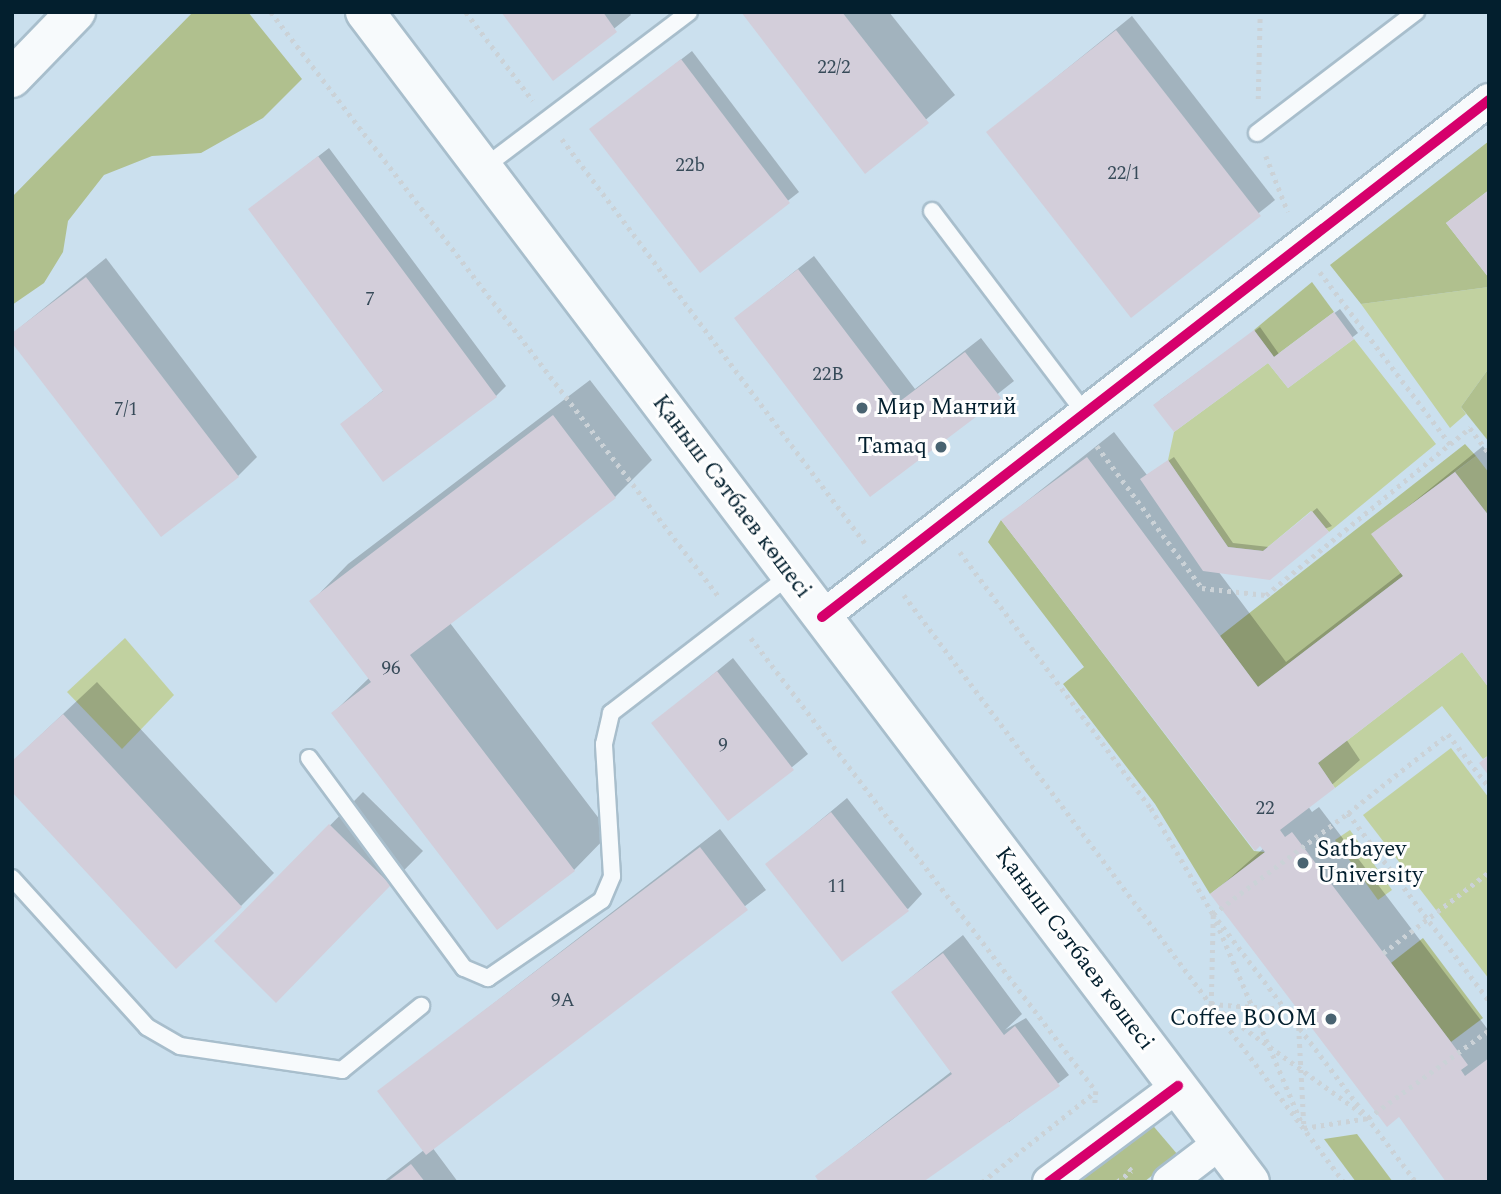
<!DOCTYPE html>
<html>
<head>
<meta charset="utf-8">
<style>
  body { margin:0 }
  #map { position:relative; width:1501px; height:1194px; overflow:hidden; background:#cbe0ee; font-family:Spectral,serif }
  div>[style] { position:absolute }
  .green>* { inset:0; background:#c1d1a0 }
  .forest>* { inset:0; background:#b0c08e }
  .shadow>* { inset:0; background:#0003 }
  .building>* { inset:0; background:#d3ceda }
  .path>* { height:4.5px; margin-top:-2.25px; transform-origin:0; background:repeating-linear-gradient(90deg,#cbd2d7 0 3.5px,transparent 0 8.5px) }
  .roads { filter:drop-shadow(2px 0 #a8becc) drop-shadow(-2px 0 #a8becc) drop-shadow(0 2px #a8becc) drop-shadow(0 -2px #a8becc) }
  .lane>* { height:16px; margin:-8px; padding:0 8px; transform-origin:8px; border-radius:8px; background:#f7fafc }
  .street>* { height:32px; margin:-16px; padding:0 16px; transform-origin:16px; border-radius:16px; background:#f7fafc }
  .secondary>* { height:38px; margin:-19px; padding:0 19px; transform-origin:19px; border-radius:19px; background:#f7fafc }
  .cycleway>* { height:10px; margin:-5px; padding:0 5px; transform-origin:5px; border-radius:5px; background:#d6006c }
  .dots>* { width:19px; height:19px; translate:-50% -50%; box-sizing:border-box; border:4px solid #fefefe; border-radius:50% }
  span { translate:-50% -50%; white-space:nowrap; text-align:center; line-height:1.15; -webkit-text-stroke:6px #fefefe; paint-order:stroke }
  .number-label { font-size:19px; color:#374b59 }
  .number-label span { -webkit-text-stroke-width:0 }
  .poi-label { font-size:23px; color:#031f2e }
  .left { translate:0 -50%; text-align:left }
  .right { translate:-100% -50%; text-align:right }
  .street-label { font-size:23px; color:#031f2e }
  .frame { position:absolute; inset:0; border:14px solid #031f2e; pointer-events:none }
</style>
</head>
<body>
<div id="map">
  <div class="green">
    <div style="clip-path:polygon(1489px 287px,1489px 368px,1461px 407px,1466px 414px,1450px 428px,1361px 304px)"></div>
    <div style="clip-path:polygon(1354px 339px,1436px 444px,1329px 532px,1311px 511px,1263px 551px,1228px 547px,1168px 460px,1174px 432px,1268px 363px,1288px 388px)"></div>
    <div style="clip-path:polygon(1476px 456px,1489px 473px,1489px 516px,1455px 472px)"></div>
    <div style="clip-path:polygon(125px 638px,174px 695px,122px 749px,67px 692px)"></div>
    <div style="clip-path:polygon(1462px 652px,1489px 688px,1489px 755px,1483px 759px,1442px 706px,1335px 788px,1318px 763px)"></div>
    <div style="clip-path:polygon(1451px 748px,1489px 798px,1489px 979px,1363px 815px)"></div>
    <div style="clip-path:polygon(1350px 830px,1392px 890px,1378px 900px,1335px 840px)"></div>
  </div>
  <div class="forest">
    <div style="clip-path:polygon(193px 12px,248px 12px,302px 79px,263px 118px,201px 153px,152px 156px,104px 175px,68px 221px,63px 252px,44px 283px,12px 305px,12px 197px)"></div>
    <div style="clip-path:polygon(1489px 141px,1489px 190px,1446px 223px,1489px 278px,1489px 287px,1361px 304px,1330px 265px)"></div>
    <div style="clip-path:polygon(1312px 282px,1334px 312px,1274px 357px,1254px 330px)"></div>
    <div style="clip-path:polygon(1489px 368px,1489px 442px,1461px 407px)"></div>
    <div style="clip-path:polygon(1465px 444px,1476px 456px,1372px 534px,1403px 576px,1258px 687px,1220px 636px)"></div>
    <div style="clip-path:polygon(1001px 520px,1254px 851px,1265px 852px,1210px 894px,1155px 804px,1063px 684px,1084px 667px,988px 542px)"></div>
    <div style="clip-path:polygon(1423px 938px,1483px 1018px,1451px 1042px,1391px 963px)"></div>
    <div style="clip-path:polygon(1149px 1121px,1178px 1155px,1144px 1182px,1073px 1182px)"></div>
    <div style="clip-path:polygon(1357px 1134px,1393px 1182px,1356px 1182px,1324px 1139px)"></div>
  </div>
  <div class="shadow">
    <div style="clip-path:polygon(503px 12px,629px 12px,631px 15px,553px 78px)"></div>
    <div style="clip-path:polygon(743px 12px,889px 12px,955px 95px,865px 171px)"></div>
    <div style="clip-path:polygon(1132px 16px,1275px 200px,1131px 315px,989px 132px)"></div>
    <div style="clip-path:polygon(692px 51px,799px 192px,700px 270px,592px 129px)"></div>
    <div style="clip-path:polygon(329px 148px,506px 386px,496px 396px,342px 424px,384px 390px,250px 209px)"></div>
    <div style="clip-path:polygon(814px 256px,915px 389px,981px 338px,1014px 381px,870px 495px,736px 318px)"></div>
    <div style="clip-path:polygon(106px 258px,257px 457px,238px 476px,12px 334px)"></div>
    <div style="clip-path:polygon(1340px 309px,1358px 333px,1288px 386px,1269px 360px,1160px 400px,1260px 327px,1279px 354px)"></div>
    <div style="clip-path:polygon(590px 380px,652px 460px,615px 497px,450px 623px,610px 833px,574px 870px,333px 713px,370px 677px,312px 601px,348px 564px)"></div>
    <div style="clip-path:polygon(1114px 432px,1147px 475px,1174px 457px,1233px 543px,1269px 547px,1317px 508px,1332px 526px,1218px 571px,1286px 662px,1402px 572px,1374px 534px,1483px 446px,1489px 455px,1489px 685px,1462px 650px,1346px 739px,1360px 760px,1308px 806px,1312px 812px,1319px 807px,1489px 1031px,1489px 1182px,1400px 1115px,1212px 894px,1264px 848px,1003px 520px)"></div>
    <div style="clip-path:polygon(733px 658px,808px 754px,729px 819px,654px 723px)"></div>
    <div style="clip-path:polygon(97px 682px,274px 873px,241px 906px,12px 762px)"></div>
    <div style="clip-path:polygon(363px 792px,423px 851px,276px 1000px,216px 941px)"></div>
    <div style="clip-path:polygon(847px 798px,922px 894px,908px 909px,768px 864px)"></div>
    <div style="clip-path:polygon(720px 829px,766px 890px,432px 1147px,458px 1182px,383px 1182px,424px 1150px,380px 1091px)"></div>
    <div style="clip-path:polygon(963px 935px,1022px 1014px,1005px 1030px,1026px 1018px,1069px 1075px,1009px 1122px,1006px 1118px,817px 1176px,952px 1071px,893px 992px)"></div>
  </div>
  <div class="building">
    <div style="clip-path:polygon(501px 12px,603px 12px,617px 32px,553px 81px)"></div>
    <div style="clip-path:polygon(741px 12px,842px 12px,929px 123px,865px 174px)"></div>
    <div style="clip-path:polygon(1116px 30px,1261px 216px,1131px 318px,986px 132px)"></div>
    <div style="clip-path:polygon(681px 59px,790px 203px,700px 273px,589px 129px)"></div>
    <div style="clip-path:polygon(318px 156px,497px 397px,383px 482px,340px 424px,383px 391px,248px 209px)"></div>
    <div style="clip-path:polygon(1489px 190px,1489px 278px,1446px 223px)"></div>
    <div style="clip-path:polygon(798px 269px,899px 402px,965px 352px,1001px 398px,870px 497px,734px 318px)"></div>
    <div style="clip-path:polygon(86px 277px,239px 477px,161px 537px,12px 343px,12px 333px)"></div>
    <div style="clip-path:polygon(1334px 312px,1354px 339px,1288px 388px,1268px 363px,1174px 432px,1153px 405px,1254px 330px,1274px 357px)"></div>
    <div style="clip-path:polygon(553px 415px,616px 498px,410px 655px,575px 871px,497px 930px,331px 713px,371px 682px,309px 601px)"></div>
    <div style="clip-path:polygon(1087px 457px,1258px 687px,1403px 576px,1371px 534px,1455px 472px,1489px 516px,1489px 688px,1462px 652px,1318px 763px,1335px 788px,1280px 830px,1285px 837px,1292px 832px,1451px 1042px,1468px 1065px,1461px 1070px,1465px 1076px,1489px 1058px,1489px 1182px,1446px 1182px,1399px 1117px,1387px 1127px,1210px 894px,1265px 852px,1260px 846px,1255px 851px,1001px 520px)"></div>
    <div style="clip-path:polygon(1168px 460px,1228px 547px,1263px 551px,1312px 511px,1329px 532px,1270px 580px,1203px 571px,1140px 479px)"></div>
    <div style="clip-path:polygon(717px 671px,794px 770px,728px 821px,651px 723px)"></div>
    <div style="clip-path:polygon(63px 714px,242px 907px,176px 969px,12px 792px,12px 761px)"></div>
    <div style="clip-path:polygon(1489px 755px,1489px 776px,1479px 763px)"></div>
    <div style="clip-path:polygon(831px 812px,909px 911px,842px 962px,765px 864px)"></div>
    <div style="clip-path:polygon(329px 824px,391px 885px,276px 1003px,214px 941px)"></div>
    <div style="clip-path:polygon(700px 847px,748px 910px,426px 1155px,377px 1091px)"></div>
    <div style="clip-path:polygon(943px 953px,1004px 1035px,1015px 1026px,1060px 1086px,923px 1182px,819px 1182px,815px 1176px,952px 1074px,891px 992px)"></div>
    <div style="clip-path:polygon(411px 1164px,425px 1182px,387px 1182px)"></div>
  </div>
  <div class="path">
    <div style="left:271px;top:12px;width:738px;rotate:52.54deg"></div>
    <div style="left:466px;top:12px;width:111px;rotate:53deg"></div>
    <div style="left:1258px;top:99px;width:87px;rotate:-88.7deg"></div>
    <div style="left:562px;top:139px;width:505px;rotate:53.13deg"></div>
    <div style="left:1266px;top:156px;width:60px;rotate:68.6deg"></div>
    <div style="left:1320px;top:272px;width:216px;rotate:52.9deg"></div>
    <div style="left:1450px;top:444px;width:26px;rotate:-39deg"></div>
    <div style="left:1470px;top:428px;width:31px;rotate:53deg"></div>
    <div style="left:1097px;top:446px;width:177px;rotate:53.5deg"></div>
    <div style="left:1202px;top:588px;width:64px;rotate:6.2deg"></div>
    <div style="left:1266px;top:595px;width:238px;rotate:-39.4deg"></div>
    <div style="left:960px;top:552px;width:319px;rotate:53.3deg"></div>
    <div style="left:1151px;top:808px;width:123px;rotate:59.7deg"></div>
    <div style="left:1213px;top:914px;width:225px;rotate:67deg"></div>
    <div style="left:904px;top:595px;width:734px;rotate:53.15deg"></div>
    <div style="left:751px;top:638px;width:569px;rotate:52.71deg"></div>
    <div style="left:1096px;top:1091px;width:13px;rotate:94deg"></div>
    <div style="left:1348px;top:813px;width:127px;rotate:-38.3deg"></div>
    <div style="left:1448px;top:734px;width:67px;rotate:52.3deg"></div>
    <div style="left:1218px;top:920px;width:328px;rotate:52.9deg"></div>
    <div style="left:1383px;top:953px;width:133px;rotate:-37.4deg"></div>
    <div style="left:1211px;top:1004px;width:90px;rotate:-88.7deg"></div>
    <div style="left:1213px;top:914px;width:169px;rotate:-36.8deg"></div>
    <div style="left:1348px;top:813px;width:235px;rotate:53.1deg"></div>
    <div style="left:1211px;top:1004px;width:87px;rotate:3.9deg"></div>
    <div style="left:1298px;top:1010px;width:114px;rotate:87deg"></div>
    <div style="left:1215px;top:1007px;width:183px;rotate:35.9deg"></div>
    <div style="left:1304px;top:1128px;width:65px;rotate:-8.9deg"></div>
    <div style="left:1368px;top:1118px;width:150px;rotate:-36deg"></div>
    <div style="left:982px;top:1182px;width:144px;rotate:-38.5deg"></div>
    <div style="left:1117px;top:1182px;width:18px;rotate:-38deg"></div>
    <div style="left:1131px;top:1171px;width:6px;rotate:-129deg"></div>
  </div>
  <div class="roads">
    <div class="lane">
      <div style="left:1257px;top:133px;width:200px;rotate:-37.3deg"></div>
      <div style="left:483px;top:168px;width:258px;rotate:-37.1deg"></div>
      <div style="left:932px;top:211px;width:253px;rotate:52.9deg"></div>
      <div style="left:309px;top:758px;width:261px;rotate:53.6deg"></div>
      <div style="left:464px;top:968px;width:26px;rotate:23deg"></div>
      <div style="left:488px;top:978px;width:138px;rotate:-34.4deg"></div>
      <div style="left:602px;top:900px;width:26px;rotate:-67deg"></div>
      <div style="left:612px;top:876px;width:132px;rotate:-93.5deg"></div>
      <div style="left:604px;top:744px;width:32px;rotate:-77deg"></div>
      <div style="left:611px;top:713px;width:226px;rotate:-37.6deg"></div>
      <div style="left:12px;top:878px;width:201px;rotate:47.8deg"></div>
      <div style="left:147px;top:1027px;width:38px;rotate:30deg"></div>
      <div style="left:180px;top:1046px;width:164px;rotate:8.4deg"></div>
      <div style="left:342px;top:1070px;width:102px;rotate:-39deg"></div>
    </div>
    <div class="street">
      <div style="left:822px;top:617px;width:844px;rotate:-37.78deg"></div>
      <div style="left:1049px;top:1182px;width:161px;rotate:-36.7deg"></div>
      <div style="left:1169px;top:1182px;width:64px;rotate:-37.4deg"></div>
    </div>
    <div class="secondary">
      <div style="left:365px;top:12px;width:1467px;rotate:52.9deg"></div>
      <div style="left:12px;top:78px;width:92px;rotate:-45.9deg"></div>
    </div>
  </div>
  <div class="cycleway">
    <div style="left:822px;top:617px;width:844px;rotate:-37.78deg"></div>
    <div style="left:1049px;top:1182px;width:161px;rotate:-36.7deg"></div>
  </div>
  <div class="dots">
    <div style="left:862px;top:408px;background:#496371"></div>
    <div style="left:941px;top:447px;background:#496371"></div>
    <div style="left:1303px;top:863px;background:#496371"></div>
    <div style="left:1331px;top:1019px;background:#496371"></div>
  </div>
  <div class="number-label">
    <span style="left:834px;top:68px">22/2</span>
    <span style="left:690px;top:166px">22b</span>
    <span style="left:1124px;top:174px">22/1</span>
    <span style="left:370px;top:300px">7</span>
    <span style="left:828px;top:375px">22В</span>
    <span style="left:126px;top:410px">7/1</span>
    <span style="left:391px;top:669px">96</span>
    <span style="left:723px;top:746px">9</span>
    <span style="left:1265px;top:809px">22</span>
    <span style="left:837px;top:887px">11</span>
    <span style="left:563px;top:1001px">9А</span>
  </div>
  <div class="poi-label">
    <span class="left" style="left:876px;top:408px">Мир Мантий</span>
    <span class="right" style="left:927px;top:447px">Tamaq</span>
    <span class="left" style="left:1317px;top:863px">Satbayev<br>University</span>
    <span class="right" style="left:1317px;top:1019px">Coffee BOOM</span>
  </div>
  <div class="street-label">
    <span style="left:731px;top:497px;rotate:53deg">Қаныш Сәтбаев көшесі</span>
    <span style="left:1074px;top:949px;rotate:53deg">Қаныш Сәтбаев көшесі</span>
  </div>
  <div class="frame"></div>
</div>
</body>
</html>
